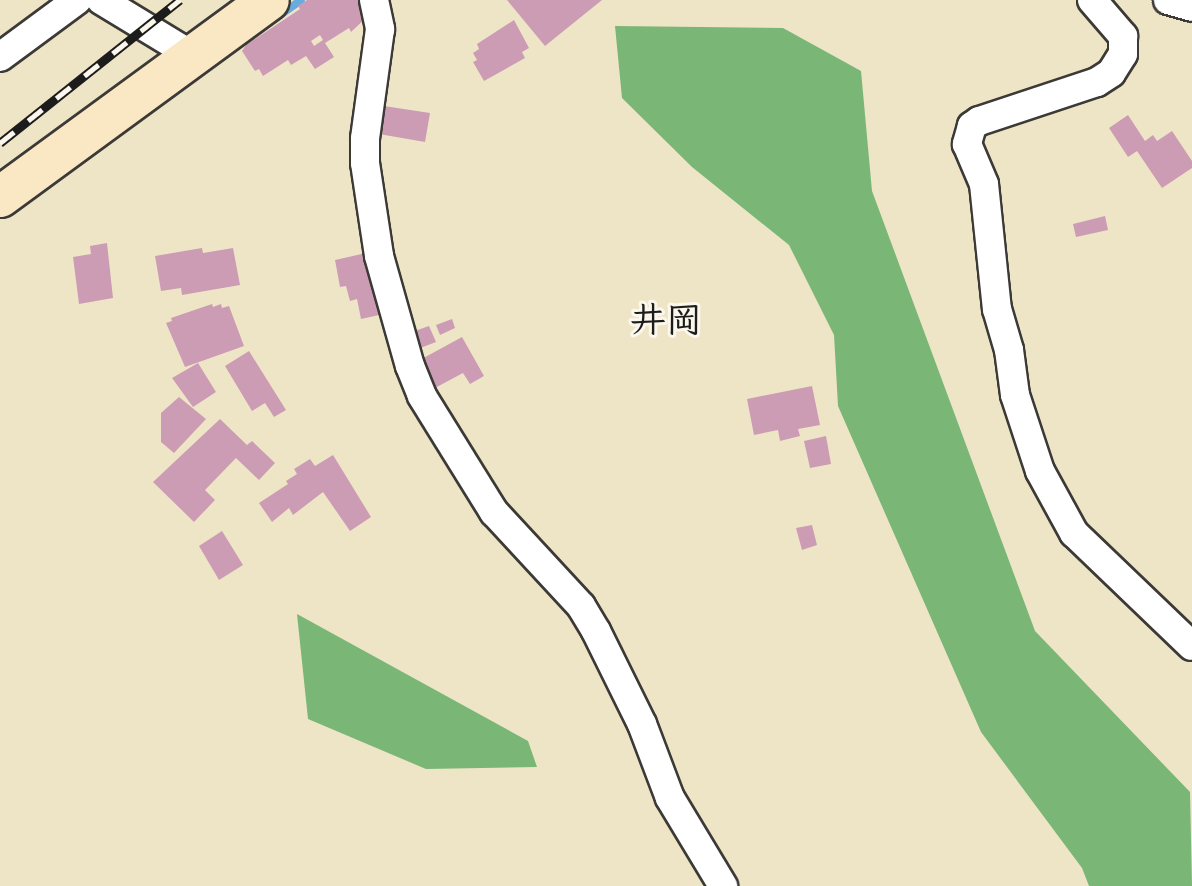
<!DOCTYPE html>
<html>
<head>
<meta charset="utf-8">
<style>
  body { margin:0 }
  #map { position:relative; width:1192px; height:886px; overflow:hidden; background:#eee5c7; font-family:Caveat,"Klee One",sans-serif }
  div>[style] { position:absolute }
  .forest>* { inset:0; background:#7ab676 }
  .stream>* { height:8px; margin:-4px; padding:0 4px; transform-origin:4px; border-radius:4px; background:#6aabde }
  .building>* { inset:0; background:#cc9cb4 }
  .roads { filter:drop-shadow(2px 0 #3c3a36) drop-shadow(-2px 0 #3c3a36) drop-shadow(0 2px #3c3a36) drop-shadow(0 -2px #3c3a36) }
  .street>* { height:28px; margin:-14px; padding:0 14px; transform-origin:14px; border-radius:14px; background:#fff }
  .secondary>* { height:40px; margin:-20px; padding:0 20px; transform-origin:20px; border-radius:20px; background:#fae7c3 }
  .rail>* { height:9px; margin-top:-4.5px; transform-origin:0; background:repeating-linear-gradient(90deg,#fbf7ec 0 18px,#1c1c1c 0 36px); box-sizing:border-box; border-block:2px solid #1c1c1c }
  span { translate:-50% -50%; white-space:nowrap; text-align:center; line-height:1.15; -webkit-text-stroke:6px #fbf7ec; paint-order:stroke }
  .neighbourhood-label { font-size:36px; color:#1c1c1c; font-weight:700 }
</style>
</head>
<body>
<div id="map">
  <div class="forest">
    <div style="clip-path:polygon(615px 26px,783px 28px,861px 71px,872px 191px,1035px 631px,1190px 792px,1192px 886px,1089px 886px,1082px 868px,981px 732px,838px 406px,834px 335px,789px 245px,692px 167px,622px 98px)"></div>
    <div style="clip-path:polygon(297px 614px,528px 741px,537px 767px,426px 769px,308px 719px)"></div>
  </div>
  <div class="stream">
    <div style="left:277px;top:17px;width:29px;rotate:-35deg"></div>
  </div>
  <div class="building">
    <div style="clip-path:polygon(evenodd,307px 0,360px 0,369px 15px,351px 32px,349px 28px,325px 43px,334px 57px,315px 69px,306px 56px,291px 65px,288px 60px,263px 76px,259px 69px,255px 71px,242px 51px,246px 45px,300px 9px,298px 6px,307px 0,320px 35px,323px 40px,314px 46px,311px 41px,320px 35px)"></div>
    <div style="clip-path:polygon(507px 0,602px 0,545px 46px)"></div>
    <div style="clip-path:polygon(514px 20px,529px 48px,522px 52px,525px 58px,484px 81px,473px 62px,477px 60px,473px 53px,479px 49px,477px 44px)"></div>
    <div style="clip-path:polygon(384px 106px,430px 113px,425px 142px,379px 134px)"></div>
    <div style="clip-path:polygon(1128px 115px,1145px 141px,1153px 135px,1157px 141px,1172px 131px,1192px 161px,1192px 168px,1162px 188px,1137px 151px,1128px 157px,1109px 128px)"></div>
    <div style="clip-path:polygon(1105px 216px,1108px 230px,1076px 237px,1073px 224px)"></div>
    <div style="clip-path:polygon(107px 243px,113px 298px,79px 304px,73px 257px,91px 254px,90px 246px)"></div>
    <div style="clip-path:polygon(202px 248px,203px 253px,233px 248px,240px 285px,182px 295px,181px 288px,161px 291px,155px 256px)"></div>
    <div style="clip-path:polygon(375px 251px,388px 313px,361px 319px,357px 299px,350px 301px,346px 286px,340px 287px,335px 260px)"></div>
    <div style="clip-path:polygon(212px 304px,213px 307px,221px 304px,222px 308px,229px 306px,244px 346px,185px 367px,166px 323px,172px 321px,171px 318px)"></div>
    <div style="clip-path:polygon(452px 319px,455px 328px,440px 335px,436px 325px)"></div>
    <div style="clip-path:polygon(429px 326px,436px 342px,415px 350px,409px 333px)"></div>
    <div style="clip-path:polygon(462px 337px,484px 376px,470px 384px,463px 373px,433px 389px,418px 361px)"></div>
    <div style="clip-path:polygon(249px 351px,286px 410px,274px 417px,265px 403px,252px 411px,225px 366px)"></div>
    <div style="clip-path:polygon(198px 363px,216px 392px,193px 407px,172px 378px)"></div>
    <div style="clip-path:polygon(812px 386px,820px 425px,798px 429px,800px 436px,780px 441px,778px 430px,754px 435px,747px 399px)"></div>
    <div style="clip-path:polygon(179px 397px,206px 419px,174px 453px,161px 442px,161px 413px)"></div>
    <div style="clip-path:polygon(220px 419px,247px 445px,252px 441px,275px 463px,259px 480px,236px 458px,205px 490px,215px 500px,194px 522px,153px 482px)"></div>
    <div style="clip-path:polygon(826px 436px,831px 464px,810px 468px,804px 441px)"></div>
    <div style="clip-path:polygon(333px 455px,371px 517px,350px 531px,323px 492px,293px 515px,289px 508px,272px 522px,259px 503px,288px 484px,286px 481px,297px 474px,294px 469px,310px 459px,315px 466px)"></div>
    <div style="clip-path:polygon(812px 525px,817px 545px,802px 550px,796px 528px)"></div>
    <div style="clip-path:polygon(222px 531px,243px 565px,219px 580px,199px 546px)"></div>
  </div>
  <div class="roads">
    <div class="street">
      <div style="left:101px;top:0;width:108px;rotate:31.3deg"></div>
      <div style="left:374px;top:0;width:30px;rotate:78deg"></div>
      <div style="left:380px;top:29px;width:111px;rotate:97.8deg"></div>
      <div style="left:365px;top:139px;width:24px;rotate:90deg"></div>
      <div style="left:365px;top:163px;width:94px;rotate:81.4deg"></div>
      <div style="left:379px;top:256px;width:114px;rotate:74.3deg"></div>
      <div style="left:410px;top:366px;width:32px;rotate:68deg"></div>
      <div style="left:422px;top:396px;width:137px;rotate:58.2deg"></div>
      <div style="left:494px;top:512px;width:128px;rotate:47.2deg"></div>
      <div style="left:581px;top:606px;width:29px;rotate:59deg"></div>
      <div style="left:596px;top:631px;width:104px;rotate:63.7deg"></div>
      <div style="left:642px;top:724px;width:79px;rotate:69.3deg"></div>
      <div style="left:670px;top:798px;width:103px;rotate:58.9deg"></div>
      <div style="left:1092px;top:0;width:48px;rotate:49.3deg"></div>
      <div style="left:1123px;top:36px;width:18px;rotate:90deg"></div>
      <div style="left:1123px;top:54px;width:22px;rotate:122deg"></div>
      <div style="left:1111px;top:73px;width:17px;rotate:147deg"></div>
      <div style="left:1097px;top:82px;width:124px;rotate:161.7deg"></div>
      <div style="left:979px;top:121px;width:9px;rotate:144deg"></div>
      <div style="left:972px;top:126px;width:19px;rotate:106deg"></div>
      <div style="left:967px;top:144px;width:43px;rotate:67deg"></div>
      <div style="left:984px;top:184px;width:126px;rotate:84.1deg"></div>
      <div style="left:997px;top:309px;width:43px;rotate:73.7deg"></div>
      <div style="left:1009px;top:350px;width:45px;rotate:82.4deg"></div>
      <div style="left:1015px;top:395px;width:80px;rotate:71.8deg"></div>
      <div style="left:1040px;top:471px;width:71px;rotate:61.3deg"></div>
      <div style="left:1074px;top:533px;width:163px;rotate:43.8deg"></div>
      <div style="left:1168px;top:0;width:25px;rotate:16deg"></div>
      <div style="left:0;top:57px;width:96px;rotate:-36.5deg"></div>
    </div>
    <div class="secondary">
      <div style="left:0;top:197px;width:333px;rotate:-36.2deg"></div>
    </div>
  </div>
  <div class="rail">
    <div style="left:0;top:143px;width:230px;rotate:-38.5deg"></div>
  </div>
  <div class="neighbourhood-label">
    <span style="left:666px;top:321px">井岡</span>
  </div>
</div>
</body>
</html>
